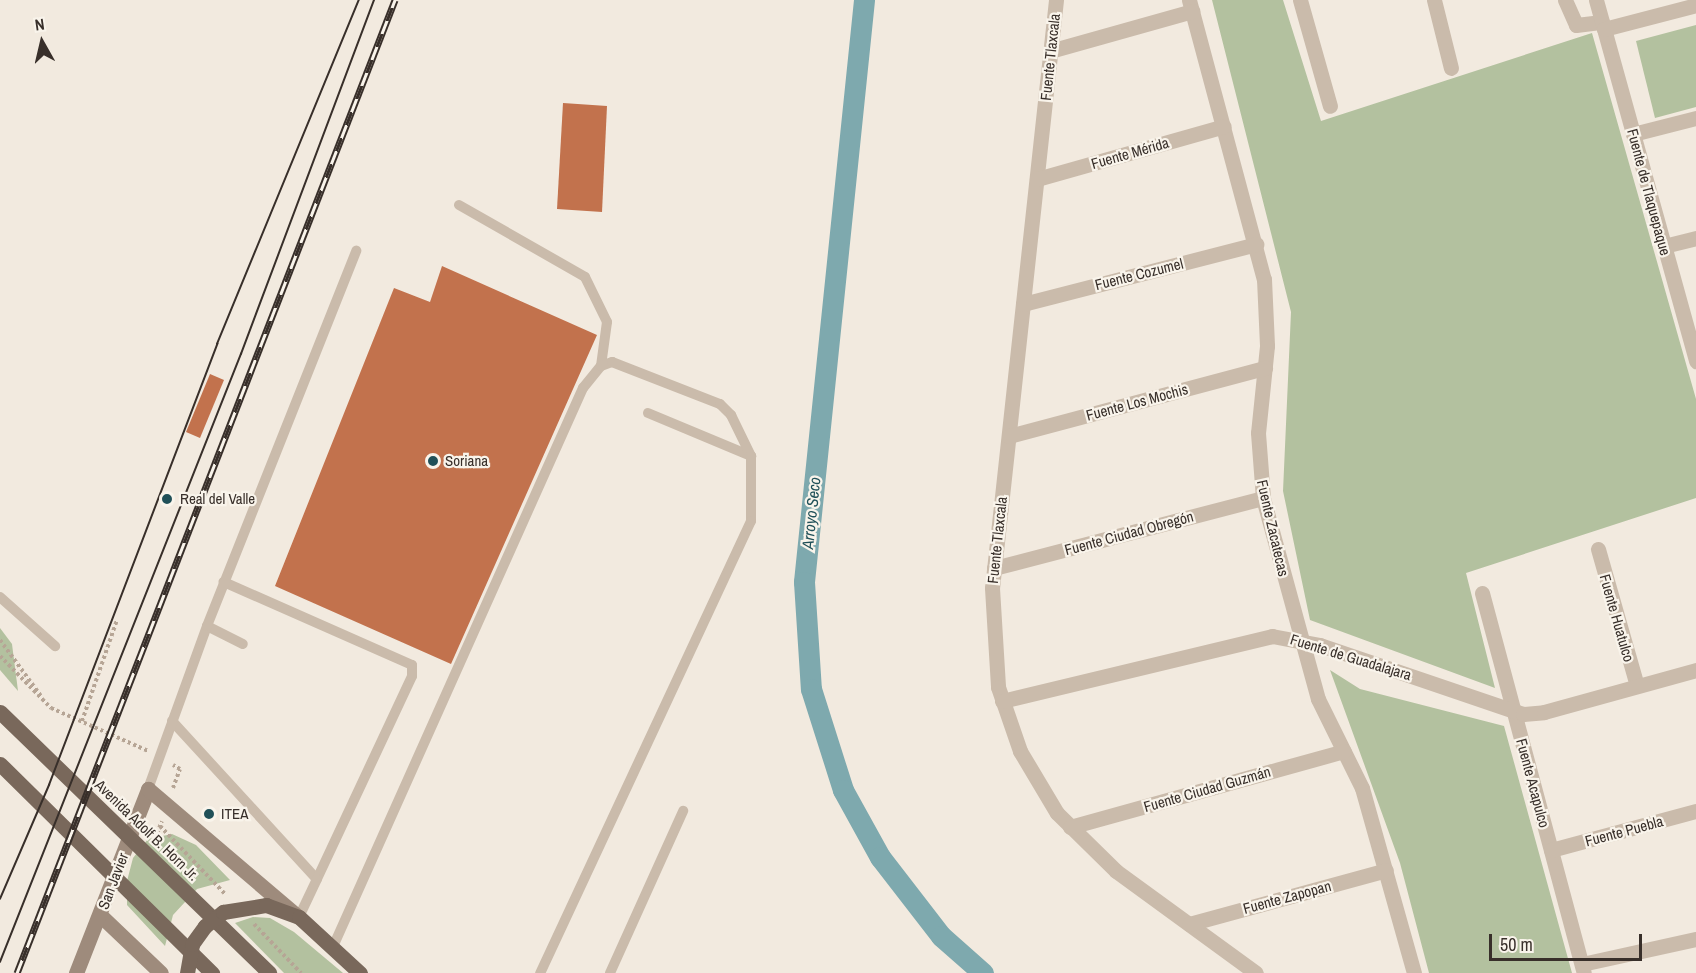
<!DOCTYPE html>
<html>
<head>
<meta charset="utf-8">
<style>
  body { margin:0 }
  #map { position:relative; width:1696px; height:973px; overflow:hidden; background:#f2eadf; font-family:"Archivo Narrow",sans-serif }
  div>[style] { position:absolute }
  .green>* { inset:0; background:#b3c19f }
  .canal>* { height:21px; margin:-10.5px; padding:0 10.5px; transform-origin:10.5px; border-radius:10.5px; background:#7ea9ae }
  .building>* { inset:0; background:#c2724d }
  .path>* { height:4px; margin-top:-2px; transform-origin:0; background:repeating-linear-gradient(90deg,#b6a595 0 3px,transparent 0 6px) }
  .lane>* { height:10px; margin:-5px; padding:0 5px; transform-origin:5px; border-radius:5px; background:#cabbab }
  .street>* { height:15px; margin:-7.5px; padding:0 7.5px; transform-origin:7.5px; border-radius:7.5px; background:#cabbab }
  .secondary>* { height:15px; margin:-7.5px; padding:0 7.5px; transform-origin:7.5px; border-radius:7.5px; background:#9e8b7c }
  .primary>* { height:15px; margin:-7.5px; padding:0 7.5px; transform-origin:7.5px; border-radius:7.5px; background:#79685b }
  .tram>* { height:1.5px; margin:-0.75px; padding:0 0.75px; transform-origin:0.75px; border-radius:0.75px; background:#382f2a }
  .rail>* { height:7px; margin-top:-3.5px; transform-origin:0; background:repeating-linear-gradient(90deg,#f9f4eb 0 14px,#382f2a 0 28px); box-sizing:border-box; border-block:2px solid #382f2a }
  .dots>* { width:16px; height:16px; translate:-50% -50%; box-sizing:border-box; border:3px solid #f9f4eb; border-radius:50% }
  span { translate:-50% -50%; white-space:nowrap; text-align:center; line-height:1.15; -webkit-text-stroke:4.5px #f9f4eb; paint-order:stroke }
  .street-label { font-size:15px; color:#382f2a }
  .poi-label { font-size:15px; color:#382f2a }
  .left { translate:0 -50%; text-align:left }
  .water-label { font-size:16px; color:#205058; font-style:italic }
  .north { position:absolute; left:12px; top:12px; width:60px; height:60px; -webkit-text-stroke:4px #f9f4eb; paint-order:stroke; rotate:352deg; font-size:16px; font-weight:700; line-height:24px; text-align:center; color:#382f2a }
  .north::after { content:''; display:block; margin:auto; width:21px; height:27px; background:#382f2a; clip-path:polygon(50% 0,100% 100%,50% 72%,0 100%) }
  .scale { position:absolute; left:1489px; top:934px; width:153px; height:27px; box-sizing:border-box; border:3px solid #382f2a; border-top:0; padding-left:8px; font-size:18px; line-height:21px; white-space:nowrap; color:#382f2a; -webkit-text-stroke:4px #f9f4eb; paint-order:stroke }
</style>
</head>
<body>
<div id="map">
  <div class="green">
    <div style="clip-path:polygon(1212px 0,1283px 0,1321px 121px,1592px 33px,1696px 399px,1696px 498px,1466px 573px,1495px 688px,1310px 620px,1283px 491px,1291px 312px)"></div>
    <div style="clip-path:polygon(1696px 25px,1696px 107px,1655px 118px,1636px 41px)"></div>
    <div style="clip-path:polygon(0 628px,12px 644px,18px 691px,0 670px)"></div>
    <div style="clip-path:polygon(1330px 670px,1360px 689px,1504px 726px,1572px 973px,1429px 973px,1400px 863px)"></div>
    <div style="clip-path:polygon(172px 834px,196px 845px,230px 880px,197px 889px,173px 915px,165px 946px,127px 905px,127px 881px,133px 858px,148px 839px)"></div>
    <div style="clip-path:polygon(253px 917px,270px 918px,294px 932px,343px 973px,284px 973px,235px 923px)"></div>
  </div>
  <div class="canal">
    <div style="left:864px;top:0;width:585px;rotate:95.89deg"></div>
    <div style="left:804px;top:582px;width:107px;rotate:86.3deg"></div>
    <div style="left:811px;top:689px;width:106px;rotate:72.4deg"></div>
    <div style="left:843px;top:790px;width:77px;rotate:61.1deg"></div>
    <div style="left:880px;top:857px;width:100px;rotate:52.3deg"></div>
    <div style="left:941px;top:936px;width:56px;rotate:41.4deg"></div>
  </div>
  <div class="building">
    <div style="clip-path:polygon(563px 103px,607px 106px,602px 212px,557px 209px)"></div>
    <div style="clip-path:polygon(442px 266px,597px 335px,451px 664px,275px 586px,394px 288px,430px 302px)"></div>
    <div style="clip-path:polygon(210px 374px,224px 380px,200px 438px,186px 432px)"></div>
  </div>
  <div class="path">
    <div style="left:0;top:640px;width:69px;rotate:53.8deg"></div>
    <div style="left:0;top:656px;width:73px;rotate:45.6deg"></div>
    <div style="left:51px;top:708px;width:106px;rotate:23.9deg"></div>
    <div style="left:82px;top:721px;width:107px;rotate:-70.9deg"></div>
    <div style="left:173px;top:788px;width:20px;rotate:-70deg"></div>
    <div style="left:180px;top:769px;width:8px;rotate:-150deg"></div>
    <div style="left:160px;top:826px;width:95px;rotate:46.3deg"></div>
    <div style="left:155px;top:839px;width:19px;rotate:-69deg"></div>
    <div style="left:254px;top:924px;width:68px;rotate:46.2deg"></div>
  </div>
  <div class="lane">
    <div style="left:459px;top:205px;width:145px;rotate:29.7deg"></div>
    <div style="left:585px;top:277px;width:50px;rotate:63.9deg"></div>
    <div style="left:607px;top:322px;width:44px;rotate:97.8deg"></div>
    <div style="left:648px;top:413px;width:112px;rotate:22.7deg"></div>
    <div style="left:0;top:597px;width:74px;rotate:41.7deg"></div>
    <div style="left:207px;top:626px;width:40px;rotate:26.6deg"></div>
    <div style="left:172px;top:721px;width:214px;rotate:47.5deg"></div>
    <div style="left:317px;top:879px;width:224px;rotate:-64.9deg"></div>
    <div style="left:412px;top:676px;width:11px;rotate:-90deg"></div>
    <div style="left:412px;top:665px;width:206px;rotate:-156.2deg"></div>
    <div style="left:148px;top:789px;width:173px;rotate:-70.1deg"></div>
    <div style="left:207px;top:626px;width:404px;rotate:-68.3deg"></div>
    <div style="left:299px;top:917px;width:42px;rotate:-64.7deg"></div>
    <div style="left:332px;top:949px;width:615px;rotate:-65.9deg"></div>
    <div style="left:583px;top:388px;width:28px;rotate:-51deg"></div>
    <div style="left:601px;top:366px;width:12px;rotate:-20deg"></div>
    <div style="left:612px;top:362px;width:116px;rotate:21.3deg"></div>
    <div style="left:720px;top:404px;width:16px;rotate:45deg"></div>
    <div style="left:731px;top:415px;width:46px;rotate:64deg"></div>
    <div style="left:751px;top:456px;width:65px;rotate:90deg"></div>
    <div style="left:751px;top:521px;width:499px;rotate:115deg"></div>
    <div style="left:610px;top:973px;width:178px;rotate:-65.7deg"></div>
  </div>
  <div class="street">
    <div style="left:1056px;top:0;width:591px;rotate:96.21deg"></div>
    <div style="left:992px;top:588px;width:99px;rotate:86.5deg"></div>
    <div style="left:998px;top:687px;width:68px;rotate:71deg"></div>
    <div style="left:1020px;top:751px;width:72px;rotate:59.2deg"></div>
    <div style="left:1057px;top:813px;width:83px;rotate:44.5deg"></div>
    <div style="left:1116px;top:871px;width:173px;rotate:36.1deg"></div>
    <div style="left:1189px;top:0;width:289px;rotate:75deg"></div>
    <div style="left:1264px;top:279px;width:67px;rotate:87.4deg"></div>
    <div style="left:1267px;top:346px;width:87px;rotate:95.9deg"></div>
    <div style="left:1258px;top:433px;width:65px;rotate:85.6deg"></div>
    <div style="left:1263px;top:498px;width:208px;rotate:74.7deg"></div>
    <div style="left:1318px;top:699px;width:99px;rotate:63.7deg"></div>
    <div style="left:1362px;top:788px;width:192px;rotate:74.3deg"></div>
    <div style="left:1300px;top:0;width:110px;rotate:74.2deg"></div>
    <div style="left:1434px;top:0;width:70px;rotate:76deg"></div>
    <div style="left:1565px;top:0;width:27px;rotate:66deg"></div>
    <div style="left:1576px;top:25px;width:26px;rotate:-7deg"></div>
    <div style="left:1596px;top:0;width:375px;rotate:74.5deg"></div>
    <div style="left:1604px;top:29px;width:95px;rotate:-14.6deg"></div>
    <div style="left:1050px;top:51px;width:148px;rotate:-15.7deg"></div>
    <div style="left:1633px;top:134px;width:65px;rotate:-14.3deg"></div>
    <div style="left:1037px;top:179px;width:194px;rotate:-15.8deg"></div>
    <div style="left:1664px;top:246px;width:33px;rotate:-14deg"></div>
    <div style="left:1023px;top:304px;width:241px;rotate:-14.4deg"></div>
    <div style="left:1009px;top:436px;width:265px;rotate:-14.9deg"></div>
    <div style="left:1598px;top:549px;width:142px;rotate:74.1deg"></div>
    <div style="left:994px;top:568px;width:278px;rotate:-14.6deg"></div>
    <div style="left:1482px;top:593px;width:393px;rotate:75deg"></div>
    <div style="left:1002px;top:701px;width:278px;rotate:-13.5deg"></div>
    <div style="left:1272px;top:636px;width:49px;rotate:10.6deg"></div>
    <div style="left:1320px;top:645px;width:214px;rotate:18.8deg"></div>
    <div style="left:1523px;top:714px;width:21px;rotate:-5deg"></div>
    <div style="left:1544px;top:712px;width:158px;rotate:-15.4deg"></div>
    <div style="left:1070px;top:827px;width:284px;rotate:-15.5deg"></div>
    <div style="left:1551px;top:850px;width:150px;rotate:-15.1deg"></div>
    <div style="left:1189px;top:924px;width:204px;rotate:-15.3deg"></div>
    <div style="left:1582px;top:964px;width:117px;rotate:-12.4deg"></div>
  </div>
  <div class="secondary">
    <div style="left:100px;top:915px;width:84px;rotate:43.6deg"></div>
    <div style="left:76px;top:973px;width:198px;rotate:-68.6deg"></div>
    <div style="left:148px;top:789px;width:194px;rotate:40.4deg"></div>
  </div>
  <div class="primary">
    <div style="left:0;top:712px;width:375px;rotate:44.1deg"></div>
    <div style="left:0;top:764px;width:298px;rotate:44.6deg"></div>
    <div style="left:187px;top:973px;width:29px;rotate:-80deg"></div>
    <div style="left:192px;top:944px;width:22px;rotate:-54deg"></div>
    <div style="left:205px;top:926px;width:23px;rotate:-38deg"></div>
    <div style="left:223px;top:912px;width:44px;rotate:-9.2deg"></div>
    <div style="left:266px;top:905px;width:35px;rotate:20deg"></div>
    <div style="left:299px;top:917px;width:83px;rotate:42.6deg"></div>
  </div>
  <div class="tram">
    <div style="left:0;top:899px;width:124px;rotate:-66.7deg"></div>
    <div style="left:49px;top:785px;width:472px;rotate:-69.1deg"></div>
    <div style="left:217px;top:344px;width:372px;rotate:-67.6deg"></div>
    <div style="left:0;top:962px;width:654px;rotate:-68.38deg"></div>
    <div style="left:241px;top:354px;width:378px;rotate:-69.4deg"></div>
  </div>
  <div class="rail">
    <div style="left:17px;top:973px;width:1044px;rotate:-68.77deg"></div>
  </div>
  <div class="dots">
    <div style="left:433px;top:461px;background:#205058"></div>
    <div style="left:167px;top:499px;background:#205058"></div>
    <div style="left:209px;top:814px;background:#205058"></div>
  </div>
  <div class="street-label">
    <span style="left:1050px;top:57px;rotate:-84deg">Fuente Tlaxcala</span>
    <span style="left:1130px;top:153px;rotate:-16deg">Fuente Mérida</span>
    <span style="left:1649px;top:192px;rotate:75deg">Fuente de Tlaquepaque</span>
    <span style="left:1139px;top:274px;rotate:-14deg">Fuente Cozumel</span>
    <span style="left:1137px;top:402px;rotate:-15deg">Fuente Los Mochis</span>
    <span style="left:1273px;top:528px;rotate:77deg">Fuente Zacatecas</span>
    <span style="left:1129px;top:533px;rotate:-15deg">Fuente Ciudad Obregón</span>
    <span style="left:997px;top:540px;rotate:-84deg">Fuente Tlaxcala</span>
    <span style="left:1617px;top:618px;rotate:74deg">Fuente Huatulco</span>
    <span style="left:1351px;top:657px;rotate:17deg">Fuente de Guadalajara</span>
    <span style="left:1533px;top:783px;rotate:75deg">Fuente Acapulco</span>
    <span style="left:1207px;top:789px;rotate:-16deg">Fuente Ciudad Guzmán</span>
    <span style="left:147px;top:830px;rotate:44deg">Avenida Adolf B. Horn Jr.</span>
    <span style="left:1624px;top:831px;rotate:-15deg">Fuente Puebla</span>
    <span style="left:113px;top:881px;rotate:-69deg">San Javier</span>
    <span style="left:1287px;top:897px;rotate:-15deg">Fuente Zapopan</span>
  </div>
  <div class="poi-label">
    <span class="left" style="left:445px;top:461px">Soriana</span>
    <span class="left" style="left:180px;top:499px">Real del Valle</span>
    <span class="left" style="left:221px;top:814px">ITEA</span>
  </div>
  <div class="water-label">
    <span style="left:811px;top:513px;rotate:-84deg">Arroyo Seco</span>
  </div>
  <div class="north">N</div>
  <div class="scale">50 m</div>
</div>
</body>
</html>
